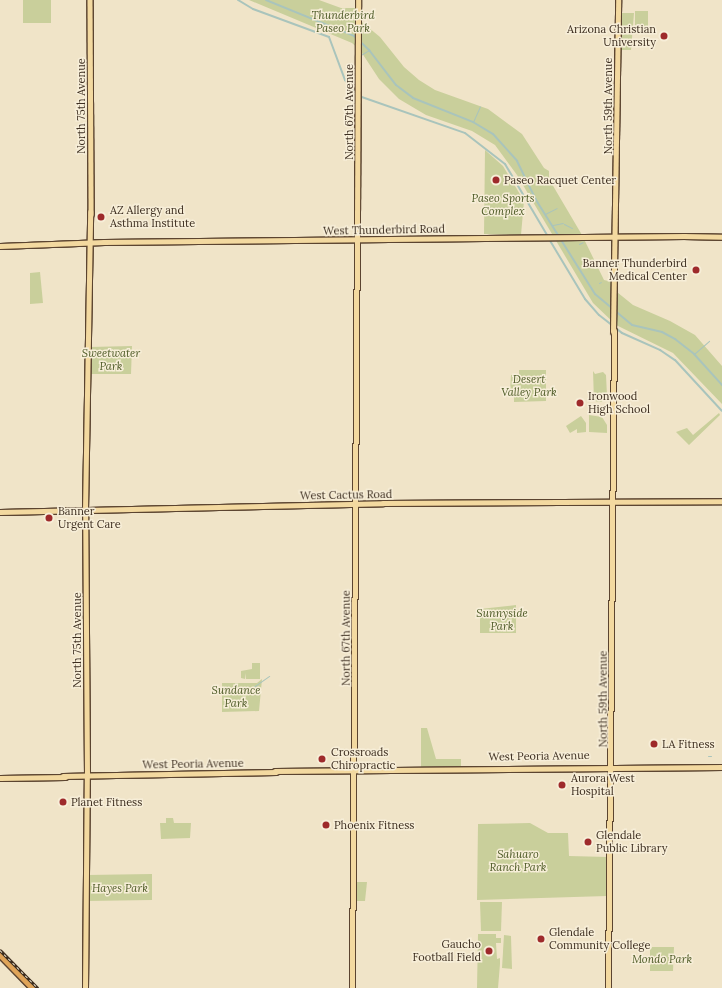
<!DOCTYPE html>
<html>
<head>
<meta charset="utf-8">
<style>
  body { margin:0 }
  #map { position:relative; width:722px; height:988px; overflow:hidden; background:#f0e4c8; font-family:Lora,serif }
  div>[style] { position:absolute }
  .green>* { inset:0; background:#c9cf9b }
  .stream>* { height:1px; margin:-0.5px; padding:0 0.5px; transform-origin:0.5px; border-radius:0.5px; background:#a9c4bc }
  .canal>* { height:2px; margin:-1px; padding:0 1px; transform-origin:1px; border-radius:1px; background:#a9c4bc }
  .roads { filter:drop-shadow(1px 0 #5b4430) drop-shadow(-1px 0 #5b4430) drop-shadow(0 1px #5b4430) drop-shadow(0 -1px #5b4430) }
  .major>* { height:4.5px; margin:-2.25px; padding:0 2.25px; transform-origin:2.25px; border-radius:2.25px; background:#f3d9a0 }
  .highway>* { height:5.5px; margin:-2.75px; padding:0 2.75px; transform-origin:2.75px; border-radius:2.75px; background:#e0a458 }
  .rail>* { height:2.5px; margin-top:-1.25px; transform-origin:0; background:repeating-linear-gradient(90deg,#f7eed8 0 3px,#3d2e20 0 6px); box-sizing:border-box; border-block:1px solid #3d2e20 }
  .dots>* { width:11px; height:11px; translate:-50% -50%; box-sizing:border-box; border:2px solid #f7eed8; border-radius:50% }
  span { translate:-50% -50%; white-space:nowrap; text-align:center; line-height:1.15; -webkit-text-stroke:3px #f7eed8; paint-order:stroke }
  .park-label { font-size:11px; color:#4d5a26; font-style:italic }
  .poi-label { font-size:11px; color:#3d2e20 }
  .right { translate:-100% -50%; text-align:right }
  .left { translate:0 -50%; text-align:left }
  .street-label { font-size:11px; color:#3d2e20 }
</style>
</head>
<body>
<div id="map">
  <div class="green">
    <div style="clip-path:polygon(23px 0,51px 0,51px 23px,23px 23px)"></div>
    <div style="clip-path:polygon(249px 0,319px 0,341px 8px,357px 8px,357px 18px,380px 37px,404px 67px,419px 80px,435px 90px,488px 109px,522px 134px,544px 168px,549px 171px,549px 179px,582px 235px,604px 280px,612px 282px,612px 288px,633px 305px,670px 321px,695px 335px,722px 366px,722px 404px,673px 353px,616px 325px,593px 303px,517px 175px,495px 145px,472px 131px,426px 115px,399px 99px,379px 79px,360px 50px,352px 43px)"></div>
    <div style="clip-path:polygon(635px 11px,648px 11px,648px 33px,635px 33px)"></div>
    <div style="clip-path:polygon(620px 13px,634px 13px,631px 50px,620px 50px)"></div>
    <div style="clip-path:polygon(485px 150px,503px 166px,524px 201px,521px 235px,484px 234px)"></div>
    <div style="clip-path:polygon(40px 272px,43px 303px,30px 304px,30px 273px)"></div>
    <div style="clip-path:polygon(132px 346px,131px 374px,90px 374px,90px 347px)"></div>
    <div style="clip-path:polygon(519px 370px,546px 370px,546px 401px,514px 402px,514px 392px,510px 392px,511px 375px,519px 375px)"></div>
    <div style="clip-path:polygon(593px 371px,595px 374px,603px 372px,606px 375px,607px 396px,610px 394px,608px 401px,608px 396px,606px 401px,607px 399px,601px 402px,594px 401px)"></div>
    <div style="clip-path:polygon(719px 413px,720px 415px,689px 445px,676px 432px,687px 428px,693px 435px)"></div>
    <div style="clip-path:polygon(589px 415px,602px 417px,607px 425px,607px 433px,589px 432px)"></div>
    <div style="clip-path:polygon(581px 416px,586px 423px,586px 432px,577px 433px,577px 429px,570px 433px,566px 426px)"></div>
    <div style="clip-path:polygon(516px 605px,516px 633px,480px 633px,480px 609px)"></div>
    <div style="clip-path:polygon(252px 663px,260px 663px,260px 679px,246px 679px,246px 673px,245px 679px,241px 678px,241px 671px,252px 669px)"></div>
    <div style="clip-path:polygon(262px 679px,259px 711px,222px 712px,222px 683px,257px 683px)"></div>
    <div style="clip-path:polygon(421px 728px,427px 728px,436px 759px,461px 759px,461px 766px,421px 767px)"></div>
    <div style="clip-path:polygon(166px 818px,173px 818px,174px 823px,191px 823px,190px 838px,161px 839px,160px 823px,166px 823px)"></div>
    <div style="clip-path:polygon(530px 823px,548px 833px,568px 833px,569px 856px,608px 857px,607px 896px,477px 900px,478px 824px)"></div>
    <div style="clip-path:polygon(152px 874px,152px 900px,87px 901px,87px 875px)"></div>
    <div style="clip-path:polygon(355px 882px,367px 882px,365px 901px,355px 901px)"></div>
    <div style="clip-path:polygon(480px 902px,502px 902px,501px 931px,481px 931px)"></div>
    <div style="clip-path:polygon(478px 934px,496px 934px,496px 938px,501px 938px,501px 943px,496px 943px,497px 959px,500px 958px,500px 964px,498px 988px,477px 988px)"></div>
    <div style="clip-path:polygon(504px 935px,511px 936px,512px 969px,502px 968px)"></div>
    <div style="clip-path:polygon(650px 947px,674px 947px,673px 971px,650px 971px)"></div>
  </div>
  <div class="stream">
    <div style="left:359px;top:56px;width:12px;rotate:-31deg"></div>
    <div style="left:473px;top:122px;width:17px;rotate:-66deg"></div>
    <div style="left:545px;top:214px;width:13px;rotate:-27deg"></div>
    <div style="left:564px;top:224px;width:9px;rotate:27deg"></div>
    <div style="left:553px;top:225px;width:10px;rotate:-11deg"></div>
    <div style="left:579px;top:244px;width:4px;rotate:-27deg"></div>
    <div style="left:599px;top:283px;width:2px;rotate:-27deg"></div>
    <div style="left:694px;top:354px;width:20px;rotate:-41deg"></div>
    <div style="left:252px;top:688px;width:21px;rotate:-35deg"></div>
    <div style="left:708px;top:756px;width:3px"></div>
  </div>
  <div class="canal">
    <div style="left:238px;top:0;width:17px;rotate:31deg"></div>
    <div style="left:253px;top:9px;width:81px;rotate:20.2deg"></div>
    <div style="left:329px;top:37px;width:46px;rotate:69.6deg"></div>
    <div style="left:345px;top:80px;width:19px;rotate:54deg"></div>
    <div style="left:356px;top:95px;width:115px;rotate:19.2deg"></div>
    <div style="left:465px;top:133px;width:51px;rotate:37.8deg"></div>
    <div style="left:505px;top:164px;width:82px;rotate:59.4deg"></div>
    <div style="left:266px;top:0;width:95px;rotate:22.2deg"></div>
    <div style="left:354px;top:36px;width:21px;rotate:43deg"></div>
    <div style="left:369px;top:50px;width:44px;rotate:52.4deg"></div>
    <div style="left:396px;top:85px;width:21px;rotate:37deg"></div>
    <div style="left:413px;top:98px;width:65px;rotate:21.8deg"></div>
    <div style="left:473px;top:122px;width:23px;rotate:31deg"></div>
    <div style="left:493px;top:134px;width:36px;rotate:48deg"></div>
    <div style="left:517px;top:161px;width:43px;rotate:64deg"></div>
    <div style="left:536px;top:200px;width:111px;rotate:57.9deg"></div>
    <div style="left:595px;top:294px;width:48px;rotate:40deg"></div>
    <div style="left:632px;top:325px;width:31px;rotate:13deg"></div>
    <div style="left:662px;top:332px;width:15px;rotate:28deg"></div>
    <div style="left:675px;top:339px;width:24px;rotate:38deg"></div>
    <div style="left:694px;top:354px;width:42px;rotate:47.9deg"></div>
    <div style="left:549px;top:239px;width:70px;rotate:59deg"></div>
    <div style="left:585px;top:299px;width:21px;rotate:49deg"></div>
    <div style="left:599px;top:315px;width:29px;rotate:38deg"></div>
    <div style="left:622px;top:333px;width:42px;rotate:24.1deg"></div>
    <div style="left:660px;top:350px;width:18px;rotate:34deg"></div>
    <div style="left:675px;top:360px;width:69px;rotate:47.3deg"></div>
  </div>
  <div class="roads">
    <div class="major">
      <div style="left:90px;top:0;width:214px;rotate:89.7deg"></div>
      <div style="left:357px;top:217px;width:217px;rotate:-89.7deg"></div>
      <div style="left:683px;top:236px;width:39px;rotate:1deg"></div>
      <div style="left:0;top:246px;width:104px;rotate:-2.2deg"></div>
      <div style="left:104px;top:242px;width:581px;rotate:-0.59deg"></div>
      <div style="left:613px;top:332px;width:332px;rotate:-89.1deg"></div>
      <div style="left:0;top:512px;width:383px;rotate:-1.3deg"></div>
      <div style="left:383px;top:503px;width:339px;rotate:-0.3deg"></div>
      <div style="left:275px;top:771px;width:447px;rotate:-0.5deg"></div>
      <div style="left:63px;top:776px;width:213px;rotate:-1.1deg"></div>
      <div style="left:0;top:778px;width:65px;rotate:-0.9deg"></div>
      <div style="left:85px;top:988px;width:214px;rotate:-89.5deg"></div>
      <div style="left:87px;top:774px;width:264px;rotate:-90.4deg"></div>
      <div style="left:85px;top:510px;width:298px;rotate:-89deg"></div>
      <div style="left:352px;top:988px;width:774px;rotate:-89.63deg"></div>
      <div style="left:608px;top:988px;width:657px;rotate:-89.48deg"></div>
    </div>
    <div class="highway">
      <div style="left:0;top:954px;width:47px;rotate:45.9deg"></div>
    </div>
  </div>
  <div class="rail">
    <div style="left:0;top:950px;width:54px;rotate:45deg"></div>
  </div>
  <div class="dots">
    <div style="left:664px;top:36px;background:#9e2a2b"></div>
    <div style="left:496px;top:180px;background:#9e2a2b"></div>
    <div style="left:101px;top:217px;background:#9e2a2b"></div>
    <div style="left:696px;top:270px;background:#9e2a2b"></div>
    <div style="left:580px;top:403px;background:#9e2a2b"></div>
    <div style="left:49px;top:518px;background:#9e2a2b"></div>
    <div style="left:654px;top:744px;background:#9e2a2b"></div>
    <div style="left:322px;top:759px;background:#9e2a2b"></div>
    <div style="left:562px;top:785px;background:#9e2a2b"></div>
    <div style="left:63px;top:802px;background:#9e2a2b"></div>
    <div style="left:326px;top:825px;background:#9e2a2b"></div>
    <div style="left:588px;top:842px;background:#9e2a2b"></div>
    <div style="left:541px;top:939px;background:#9e2a2b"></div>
    <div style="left:489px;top:951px;background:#9e2a2b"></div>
  </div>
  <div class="park-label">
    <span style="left:343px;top:22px">Thunderbird<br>Paseo Park</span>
    <span style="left:503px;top:205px">Paseo Sports<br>Complex</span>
    <span style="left:111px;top:360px">Sweetwater<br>Park</span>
    <span style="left:529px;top:386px">Desert<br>Valley Park</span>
    <span style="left:502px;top:620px">Sunnyside<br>Park</span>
    <span style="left:236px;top:697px">Sundance<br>Park</span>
    <span style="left:518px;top:861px">Sahuaro<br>Ranch Park</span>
    <span style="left:120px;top:888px">Hayes Park</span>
    <span style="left:662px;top:959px">Mondo Park</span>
  </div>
  <div class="poi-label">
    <span class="right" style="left:656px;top:36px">Arizona Christian<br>University</span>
    <span class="left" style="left:504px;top:180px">Paseo Racquet Center</span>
    <span class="left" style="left:110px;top:217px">AZ Allergy and<br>Asthma Institute</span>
    <span class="right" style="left:687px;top:270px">Banner Thunderbird<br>Medical Center</span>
    <span class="left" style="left:588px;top:403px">Ironwood<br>High School</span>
    <span class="left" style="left:58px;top:518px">Banner<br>Urgent Care</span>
    <span class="left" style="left:662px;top:744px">LA Fitness</span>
    <span class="left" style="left:331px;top:759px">Crossroads<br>Chiropractic</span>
    <span class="left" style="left:571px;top:785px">Aurora West<br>Hospital</span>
    <span class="left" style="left:71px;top:802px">Planet Fitness</span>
    <span class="left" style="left:334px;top:825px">Phoenix Fitness</span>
    <span class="left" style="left:596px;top:842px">Glendale<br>Public Library</span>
    <span class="left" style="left:549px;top:939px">Glendale<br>Community College</span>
    <span class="right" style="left:481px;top:951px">Gaucho<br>Football Field</span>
  </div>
  <div class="street-label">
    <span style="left:81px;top:106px;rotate:-90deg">North 75th Avenue</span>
    <span style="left:608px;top:106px;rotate:-90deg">North 59th Avenue</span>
    <span style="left:349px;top:112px;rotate:-90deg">North 67th Avenue</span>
    <span style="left:384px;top:230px;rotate:-1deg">West Thunderbird Road</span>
    <span style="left:346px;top:495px;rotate:-1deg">West Cactus Road</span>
    <span style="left:346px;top:638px;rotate:-90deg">North 67th Avenue</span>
    <span style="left:77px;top:640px;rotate:-90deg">North 75th Avenue</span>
    <span style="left:603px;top:699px;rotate:-90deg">North 59th Avenue</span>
    <span style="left:539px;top:756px;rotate:-1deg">West Peoria Avenue</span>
    <span style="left:193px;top:764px;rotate:-1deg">West Peoria Avenue</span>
  </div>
</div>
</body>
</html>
